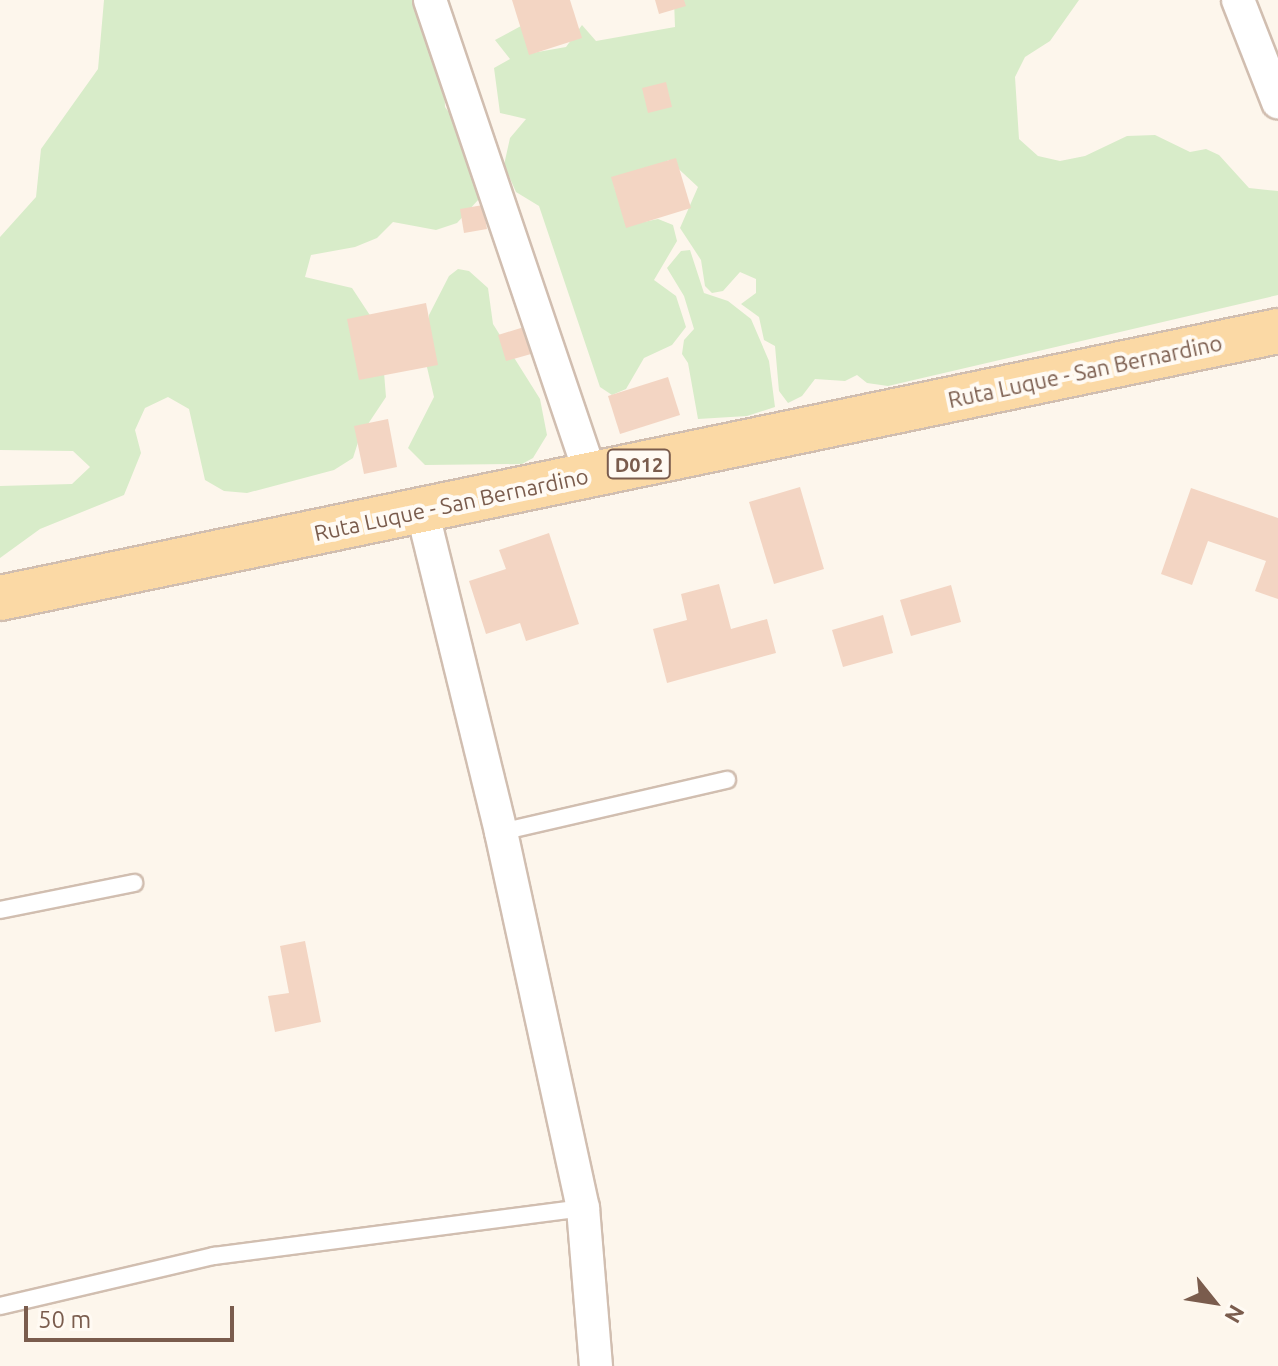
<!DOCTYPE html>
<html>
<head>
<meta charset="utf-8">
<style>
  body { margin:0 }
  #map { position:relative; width:1278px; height:1366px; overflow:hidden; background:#fdf6ec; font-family:Ubuntu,sans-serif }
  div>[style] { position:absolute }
  .green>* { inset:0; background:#d8ecc9 }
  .building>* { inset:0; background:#f3d5c3 }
  .roads { filter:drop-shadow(2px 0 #d1beb0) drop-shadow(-2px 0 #d1beb0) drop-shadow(0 2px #d1beb0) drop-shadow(0 -2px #d1beb0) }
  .lane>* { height:16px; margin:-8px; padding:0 8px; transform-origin:8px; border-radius:8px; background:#fff }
  .street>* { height:32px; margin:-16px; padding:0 16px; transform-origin:16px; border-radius:16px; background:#fff }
  .primary>* { height:44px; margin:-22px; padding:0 22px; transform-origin:22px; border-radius:22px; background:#fbd9a5 }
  span { translate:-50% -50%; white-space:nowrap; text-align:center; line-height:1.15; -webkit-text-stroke:8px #fffaf3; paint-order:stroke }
  .shield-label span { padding:2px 6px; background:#fffaf3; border:2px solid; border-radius:6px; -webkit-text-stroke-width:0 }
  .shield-label { font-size:20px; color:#7a5c4d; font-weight:700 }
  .street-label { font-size:22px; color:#7a5c4d }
  .north { position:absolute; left:1174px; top:1262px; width:80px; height:80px; -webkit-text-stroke:6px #fffaf3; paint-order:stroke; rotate:120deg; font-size:22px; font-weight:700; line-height:32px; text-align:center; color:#7a5c4d }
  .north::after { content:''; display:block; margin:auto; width:28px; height:36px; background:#7a5c4d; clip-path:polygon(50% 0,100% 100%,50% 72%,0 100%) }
  .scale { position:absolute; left:24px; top:1306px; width:210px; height:36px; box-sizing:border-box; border:4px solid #7a5c4d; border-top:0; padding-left:10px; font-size:24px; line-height:28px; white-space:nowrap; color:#7a5c4d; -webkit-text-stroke:6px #fffaf3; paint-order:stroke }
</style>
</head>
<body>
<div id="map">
  <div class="green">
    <div style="clip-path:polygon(104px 0,435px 0,443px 38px,445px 107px,488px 165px,489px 188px,457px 223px,436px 230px,393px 222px,377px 238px,355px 247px,311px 255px,305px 277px,352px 288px,377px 326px,382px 348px,386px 397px,360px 436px,353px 458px,334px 470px,247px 493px,224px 491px,205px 480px,189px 409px,168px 397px,145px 408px,135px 430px,141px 453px,124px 495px,40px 529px,0 558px,0 486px,72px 484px,90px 467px,73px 451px,0 450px,0 237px,36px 197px,41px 149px,98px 69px)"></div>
    <div style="clip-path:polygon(674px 0,1079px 0,1050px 41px,1025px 57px,1015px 77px,1019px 139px,1038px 156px,1060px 161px,1085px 156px,1127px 136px,1155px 135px,1190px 152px,1206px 149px,1219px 155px,1249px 188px,1278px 191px,1278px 295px,888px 386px,867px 383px,857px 375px,845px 381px,815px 379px,802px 396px,788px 403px,779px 391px,775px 346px,764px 340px,759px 317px,741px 304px,756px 293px,756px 279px,740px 272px,723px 291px,712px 293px,705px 286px,701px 260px,680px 228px,698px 187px,669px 160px,614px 187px,634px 224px,658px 219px,673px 225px,677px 241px,654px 280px,676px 296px,686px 327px,672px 345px,644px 358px,626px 389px,612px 395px,600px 387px,539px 206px,516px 192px,504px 165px,510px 138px,526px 119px,500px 113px,494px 68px,510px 59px,495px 40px,521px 26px,532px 53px,566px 47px,582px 25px,596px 41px,675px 27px)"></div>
    <div style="clip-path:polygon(690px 250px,704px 293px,728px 301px,751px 319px,769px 361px,775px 407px,747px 416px,698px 419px,688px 363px,682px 354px,684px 340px,694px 329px,684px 296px,667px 268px,681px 251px)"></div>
    <div style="clip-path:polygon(458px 269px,469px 271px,488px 288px,493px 324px,540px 399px,547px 435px,533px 458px,522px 464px,425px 465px,408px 448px,434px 397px,426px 363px,429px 315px,449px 276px)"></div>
  </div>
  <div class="building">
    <div style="clip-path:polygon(512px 0,570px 0,582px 38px,529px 55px)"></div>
    <div style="clip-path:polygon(655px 0,684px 0,686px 6px,659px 14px)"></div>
    <div style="clip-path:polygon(666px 82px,672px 107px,648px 113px,642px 88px)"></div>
    <div style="clip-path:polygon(676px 158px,691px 208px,626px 228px,611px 177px)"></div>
    <div style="clip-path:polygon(483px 205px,487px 229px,464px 233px,460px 209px)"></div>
    <div style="clip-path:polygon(426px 303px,438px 365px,359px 380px,347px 319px)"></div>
    <div style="clip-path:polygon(524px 327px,531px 354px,506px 361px,498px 335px)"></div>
    <div style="clip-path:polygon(668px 377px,680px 415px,620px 434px,608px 396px)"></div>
    <div style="clip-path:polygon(388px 419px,397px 467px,364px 474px,354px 426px)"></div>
    <div style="clip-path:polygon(800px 487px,824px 569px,774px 584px,749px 502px)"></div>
    <div style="clip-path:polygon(1191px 488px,1278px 518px,1278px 599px,1255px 591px,1266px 561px,1208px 541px,1192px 585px,1161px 574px)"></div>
    <div style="clip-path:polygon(549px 533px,579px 624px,526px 641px,520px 623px,486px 634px,469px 581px,506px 569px,499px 550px)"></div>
    <div style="clip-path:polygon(719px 584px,731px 629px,767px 619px,776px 653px,667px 683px,653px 629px,687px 620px,681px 594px)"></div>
    <div style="clip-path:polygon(951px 585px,961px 622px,911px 636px,900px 600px)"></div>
    <div style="clip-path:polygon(883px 615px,893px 653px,843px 667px,832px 630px)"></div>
    <div style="clip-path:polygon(305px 941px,321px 1022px,275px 1032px,268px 996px,289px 993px,280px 946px)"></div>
  </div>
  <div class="roads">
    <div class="lane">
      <div style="left:501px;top:832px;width:232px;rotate:-13deg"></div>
      <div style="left:0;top:910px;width:137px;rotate:-11.4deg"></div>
      <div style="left:0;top:1306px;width:220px;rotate:-13.2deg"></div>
      <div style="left:214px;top:1256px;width:372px;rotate:-7.4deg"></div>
    </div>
    <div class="street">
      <div style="left:430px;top:0;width:484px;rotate:71.3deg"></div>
      <div style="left:585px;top:459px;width:17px;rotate:59deg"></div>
      <div style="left:1238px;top:0;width:110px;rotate:68.6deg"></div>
      <div style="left:422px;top:510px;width:332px;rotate:76.2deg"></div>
      <div style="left:501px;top:832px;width:385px;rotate:77.7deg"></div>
      <div style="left:583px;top:1208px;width:159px;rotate:85.3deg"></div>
    </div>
    <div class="primary">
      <div style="left:0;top:598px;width:1306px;rotate:-11.8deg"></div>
    </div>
  </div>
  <div class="shield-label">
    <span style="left:639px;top:464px">D012</span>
  </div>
  <div class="street-label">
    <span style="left:1085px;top:371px;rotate:-12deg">Ruta Luque - San Bernardino</span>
    <span style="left:451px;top:504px;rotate:-12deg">Ruta Luque - San Bernardino</span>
  </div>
  <div class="north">N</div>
  <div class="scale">50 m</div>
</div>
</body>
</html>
